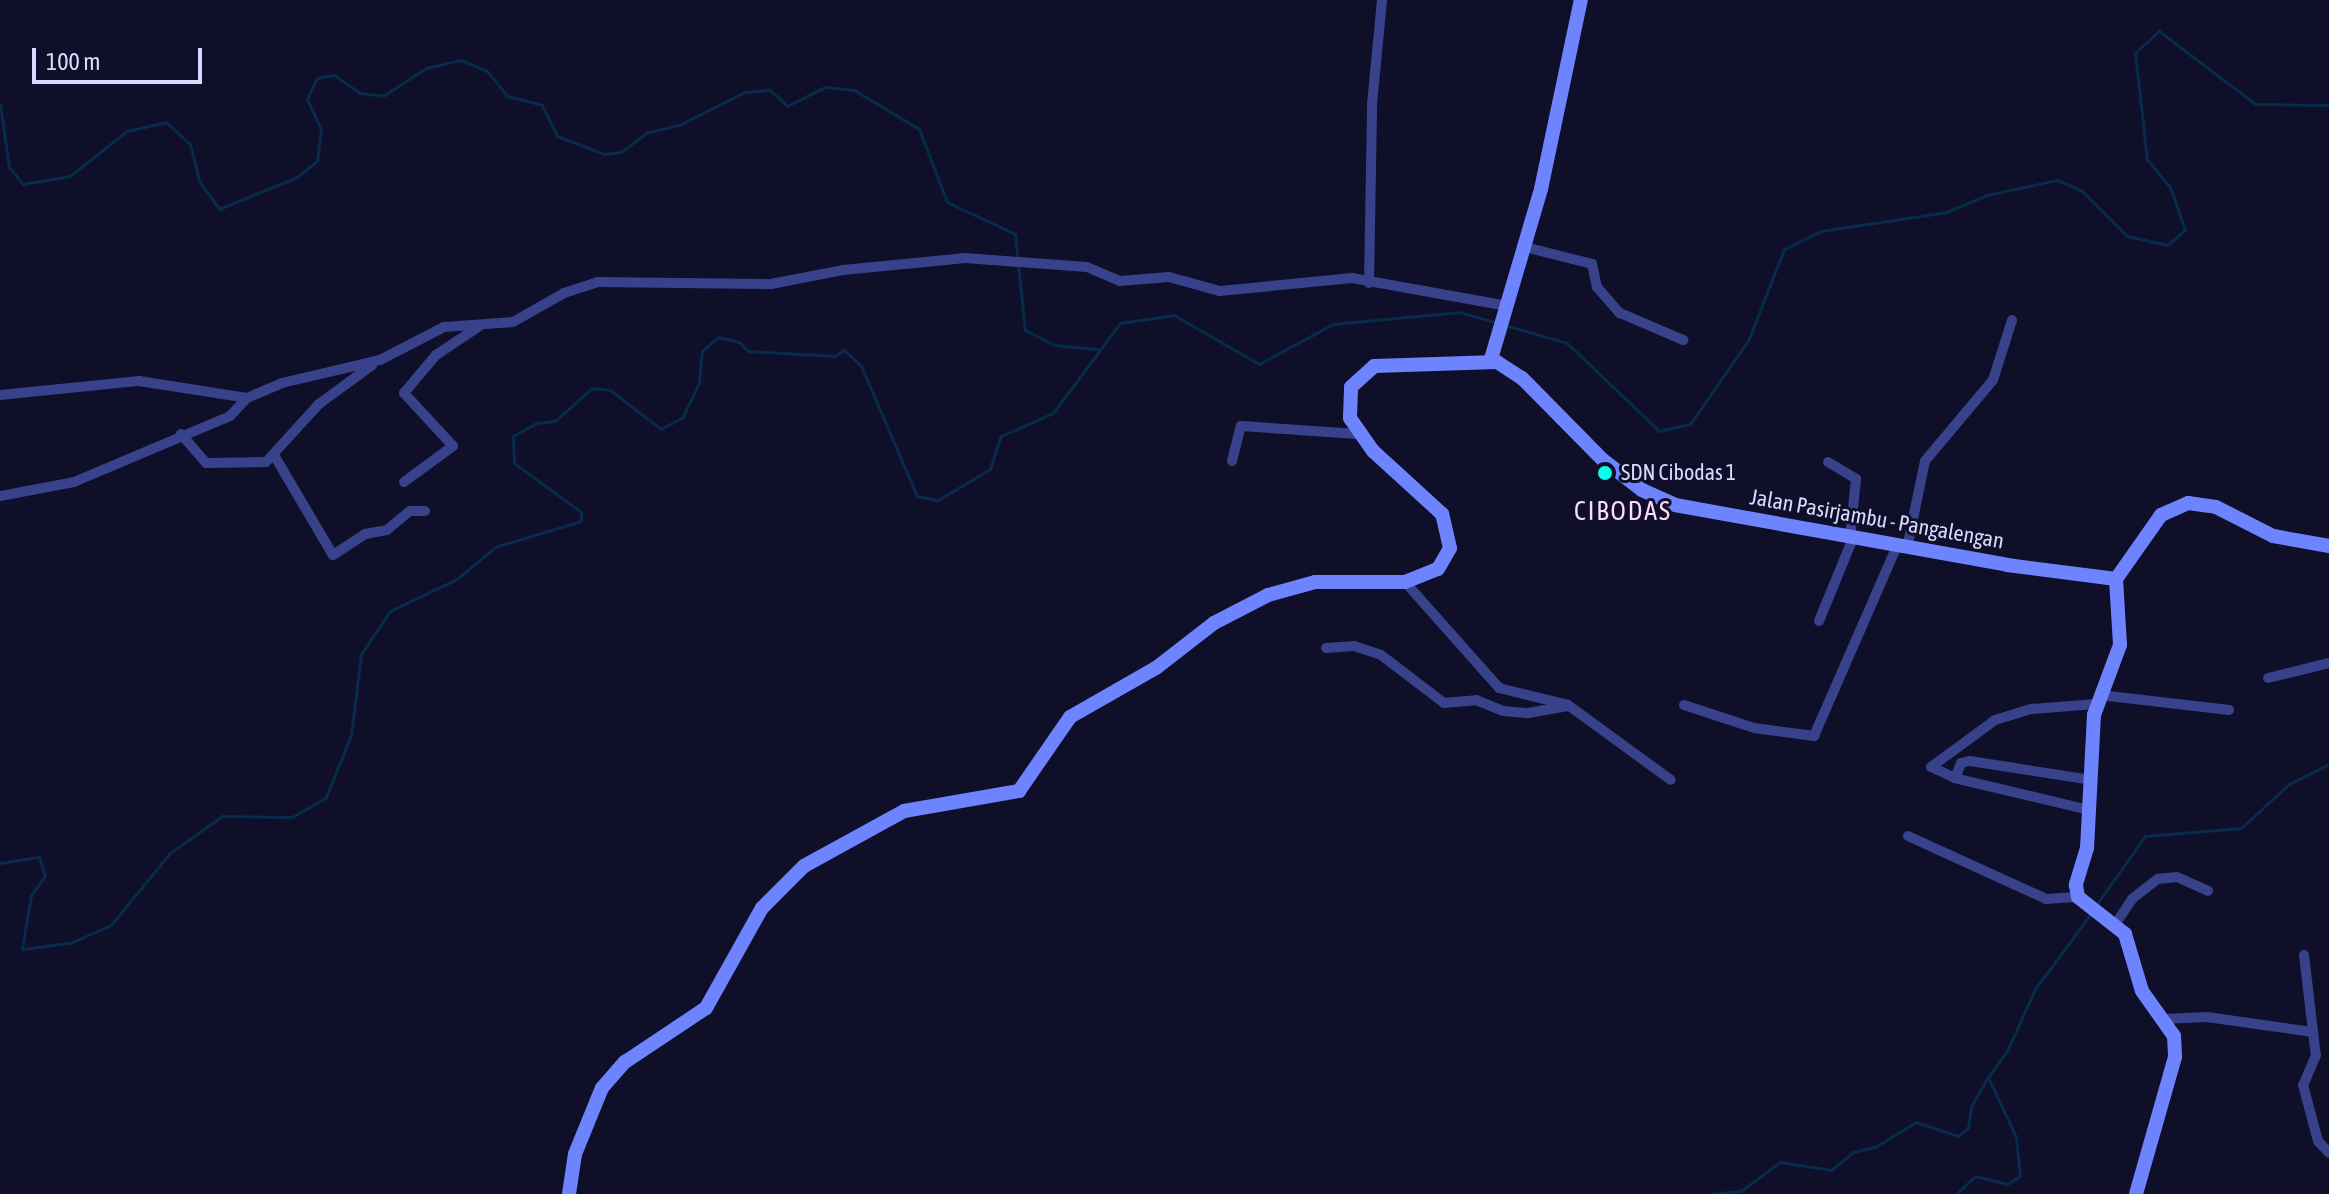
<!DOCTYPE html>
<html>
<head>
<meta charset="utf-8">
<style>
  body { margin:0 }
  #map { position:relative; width:2329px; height:1194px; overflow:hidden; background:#0f0f2a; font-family:"Asap Condensed",sans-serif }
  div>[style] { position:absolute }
  .stream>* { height:3px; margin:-1.5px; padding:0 1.5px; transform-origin:1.5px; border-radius:1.5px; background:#072b4a }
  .street>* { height:10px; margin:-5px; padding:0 5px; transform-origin:5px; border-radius:5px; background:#37428b }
  .secondary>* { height:14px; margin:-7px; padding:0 7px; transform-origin:7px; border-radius:7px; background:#6e84ff }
  .dots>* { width:22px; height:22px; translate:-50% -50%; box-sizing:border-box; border:4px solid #0f0f2a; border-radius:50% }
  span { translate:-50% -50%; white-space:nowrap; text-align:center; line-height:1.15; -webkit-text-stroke:6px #0f0f2a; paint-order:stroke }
  .poi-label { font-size:22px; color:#d7daff }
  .left { translate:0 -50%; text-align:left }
  .street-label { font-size:22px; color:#d7daff }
  .quarter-label { font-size:26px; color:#ffd9f8; letter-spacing:2px }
  .scale { position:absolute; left:32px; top:48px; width:170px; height:36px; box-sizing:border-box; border:4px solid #d7daff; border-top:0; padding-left:10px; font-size:24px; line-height:28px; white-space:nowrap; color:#d7daff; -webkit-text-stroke:6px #0f0f2a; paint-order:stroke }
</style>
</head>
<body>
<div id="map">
  <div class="stream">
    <div style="left:0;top:104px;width:64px;rotate:81.9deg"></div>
    <div style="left:9px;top:167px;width:22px;rotate:51deg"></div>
    <div style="left:23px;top:184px;width:48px;rotate:-9.7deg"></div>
    <div style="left:70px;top:176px;width:73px;rotate:-38.3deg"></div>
    <div style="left:127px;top:131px;width:40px;rotate:-13deg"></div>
    <div style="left:166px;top:122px;width:33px;rotate:43deg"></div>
    <div style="left:190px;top:144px;width:38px;rotate:76deg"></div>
    <div style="left:199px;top:181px;width:34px;rotate:54deg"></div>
    <div style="left:219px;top:209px;width:84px;rotate:-22.3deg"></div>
    <div style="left:297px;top:177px;width:26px;rotate:-39deg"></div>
    <div style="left:317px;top:161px;width:32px;rotate:-83deg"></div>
    <div style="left:321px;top:129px;width:33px;rotate:-115deg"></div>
    <div style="left:307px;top:99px;width:23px;rotate:-65deg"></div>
    <div style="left:317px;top:78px;width:17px;rotate:-10deg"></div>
    <div style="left:334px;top:75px;width:32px;rotate:35deg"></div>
    <div style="left:360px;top:93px;width:23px;rotate:7deg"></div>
    <div style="left:383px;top:96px;width:51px;rotate:-33.1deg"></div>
    <div style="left:426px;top:68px;width:36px;rotate:-13deg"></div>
    <div style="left:461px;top:60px;width:28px;rotate:23deg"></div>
    <div style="left:487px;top:71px;width:32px;rotate:51deg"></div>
    <div style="left:507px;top:96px;width:36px;rotate:14deg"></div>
    <div style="left:542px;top:105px;width:34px;rotate:64deg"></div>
    <div style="left:557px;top:136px;width:50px;rotate:21deg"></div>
    <div style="left:604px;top:154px;width:17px;rotate:-7deg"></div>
    <div style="left:621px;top:152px;width:31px;rotate:-37deg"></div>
    <div style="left:646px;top:133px;width:36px;rotate:-14deg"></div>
    <div style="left:681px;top:124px;width:72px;rotate:-26.6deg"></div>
    <div style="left:745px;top:92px;width:25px;rotate:-5deg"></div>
    <div style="left:770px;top:90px;width:23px;rotate:43deg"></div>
    <div style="left:787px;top:106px;width:42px;rotate:-26.6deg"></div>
    <div style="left:825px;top:87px;width:29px;rotate:6deg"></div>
    <div style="left:854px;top:90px;width:76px;rotate:31deg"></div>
    <div style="left:919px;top:129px;width:78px;rotate:69deg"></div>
    <div style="left:947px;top:202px;width:75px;rotate:25.2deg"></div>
    <div style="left:1015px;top:234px;width:97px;rotate:84.1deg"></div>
    <div style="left:1025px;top:330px;width:33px;rotate:27deg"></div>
    <div style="left:1054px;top:345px;width:44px;rotate:5.2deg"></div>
    <div style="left:1505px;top:325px;width:65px;rotate:16.2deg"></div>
    <div style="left:1567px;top:343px;width:127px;rotate:43.7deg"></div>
    <div style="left:1659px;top:431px;width:32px;rotate:-13deg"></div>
    <div style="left:1690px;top:424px;width:101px;rotate:-55.1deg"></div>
    <div style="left:1748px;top:341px;width:99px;rotate:-68.6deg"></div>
    <div style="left:1784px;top:249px;width:41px;rotate:-25.9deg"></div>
    <div style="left:1821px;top:231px;width:126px;rotate:-8.6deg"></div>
    <div style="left:1946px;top:212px;width:44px;rotate:-22.5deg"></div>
    <div style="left:1987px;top:195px;width:72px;rotate:-12.1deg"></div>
    <div style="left:2057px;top:180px;width:26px;rotate:23deg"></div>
    <div style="left:2081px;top:190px;width:65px;rotate:45deg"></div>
    <div style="left:2127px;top:236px;width:41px;rotate:12.7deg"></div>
    <div style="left:2167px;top:245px;width:23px;rotate:-40deg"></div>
    <div style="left:2185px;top:230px;width:46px;rotate:-109.2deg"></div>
    <div style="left:2170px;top:187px;width:35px;rotate:-130deg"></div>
    <div style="left:2147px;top:160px;width:108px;rotate:-96.4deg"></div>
    <div style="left:2135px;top:53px;width:33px;rotate:-43deg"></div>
    <div style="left:2159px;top:31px;width:121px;rotate:37.2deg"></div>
    <div style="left:2255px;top:104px;width:74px;rotate:0.8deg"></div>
    <div style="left:0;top:863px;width:39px;rotate:-9deg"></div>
    <div style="left:39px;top:857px;width:20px;rotate:72deg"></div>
    <div style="left:45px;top:876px;width:24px;rotate:126deg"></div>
    <div style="left:31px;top:895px;width:55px;rotate:99.5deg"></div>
    <div style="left:22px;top:949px;width:48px;rotate:-7.1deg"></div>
    <div style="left:70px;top:943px;width:45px;rotate:-23.7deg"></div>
    <div style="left:111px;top:925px;width:93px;rotate:-50.7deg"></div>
    <div style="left:170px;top:853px;width:64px;rotate:-35.4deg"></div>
    <div style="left:222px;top:816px;width:70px;rotate:0.8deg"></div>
    <div style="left:292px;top:817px;width:39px;rotate:-30deg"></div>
    <div style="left:326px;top:797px;width:67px;rotate:-68deg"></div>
    <div style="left:351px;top:735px;width:82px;rotate:-83deg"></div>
    <div style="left:361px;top:654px;width:52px;rotate:-56deg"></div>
    <div style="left:390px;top:611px;width:74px;rotate:-25.5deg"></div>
    <div style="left:457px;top:579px;width:50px;rotate:-40.1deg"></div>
    <div style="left:495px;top:547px;width:90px;rotate:-16.8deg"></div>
    <div style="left:581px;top:521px;width:9px;rotate:-90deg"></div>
    <div style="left:581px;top:512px;width:83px;rotate:-143.8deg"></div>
    <div style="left:514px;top:463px;width:27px;rotate:-92deg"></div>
    <div style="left:513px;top:436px;width:26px;rotate:-29deg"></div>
    <div style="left:536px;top:423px;width:19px;rotate:-6deg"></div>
    <div style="left:555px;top:421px;width:50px;rotate:-41.7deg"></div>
    <div style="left:592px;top:388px;width:18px;rotate:6deg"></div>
    <div style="left:610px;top:390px;width:64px;rotate:37.4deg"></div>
    <div style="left:661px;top:429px;width:24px;rotate:-28deg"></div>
    <div style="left:682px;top:418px;width:39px;rotate:-64deg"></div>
    <div style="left:699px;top:383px;width:32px;rotate:-85deg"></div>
    <div style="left:702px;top:351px;width:21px;rotate:-41deg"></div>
    <div style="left:718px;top:337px;width:22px;rotate:13deg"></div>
    <div style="left:739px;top:342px;width:13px;rotate:45deg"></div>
    <div style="left:748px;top:351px;width:87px;rotate:3.3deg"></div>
    <div style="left:835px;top:356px;width:11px;rotate:-34deg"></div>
    <div style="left:844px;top:350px;width:23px;rotate:43deg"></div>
    <div style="left:861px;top:366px;width:142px;rotate:66.7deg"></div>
    <div style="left:917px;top:496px;width:21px;rotate:11deg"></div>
    <div style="left:938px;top:500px;width:61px;rotate:-30.8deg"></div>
    <div style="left:990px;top:469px;width:35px;rotate:-72deg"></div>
    <div style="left:1001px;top:436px;width:57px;rotate:-23.9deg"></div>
    <div style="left:1053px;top:413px;width:112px;rotate:-53.3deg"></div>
    <div style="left:1120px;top:323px;width:55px;rotate:-8.4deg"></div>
    <div style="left:1174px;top:315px;width:98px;rotate:30deg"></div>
    <div style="left:1259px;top:364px;width:84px;rotate:-28.4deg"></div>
    <div style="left:1333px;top:324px;width:127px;rotate:-5.4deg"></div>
    <div style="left:1459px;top:312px;width:41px;rotate:15.8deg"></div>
    <div style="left:2096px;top:905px;width:85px;rotate:-54.6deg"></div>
    <div style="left:2145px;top:836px;width:96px;rotate:-4.8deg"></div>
    <div style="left:2241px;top:828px;width:65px;rotate:-42.5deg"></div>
    <div style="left:2289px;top:784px;width:45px;rotate:-26.6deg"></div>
    <div style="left:1711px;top:1194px;width:30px;rotate:-6deg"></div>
    <div style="left:1741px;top:1191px;width:49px;rotate:-36.6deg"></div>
    <div style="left:1780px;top:1162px;width:52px;rotate:8.9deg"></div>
    <div style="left:1831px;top:1170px;width:28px;rotate:-39deg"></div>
    <div style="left:1853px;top:1152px;width:23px;rotate:-13deg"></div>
    <div style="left:1875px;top:1147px;width:48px;rotate:-31.4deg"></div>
    <div style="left:1916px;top:1122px;width:44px;rotate:18.4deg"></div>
    <div style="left:1958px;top:1136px;width:13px;rotate:-39deg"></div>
    <div style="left:1968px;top:1128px;width:21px;rotate:-82deg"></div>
    <div style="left:1971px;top:1107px;width:33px;rotate:-61deg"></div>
    <div style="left:1956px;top:1194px;width:26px;rotate:-43deg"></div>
    <div style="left:1975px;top:1176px;width:33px;rotate:14deg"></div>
    <div style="left:2007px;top:1184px;width:15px;rotate:-32deg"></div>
    <div style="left:2020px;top:1176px;width:39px;rotate:-96deg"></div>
    <div style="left:2016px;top:1137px;width:66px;rotate:-115deg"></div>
    <div style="left:1988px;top:1077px;width:32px;rotate:-54deg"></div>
    <div style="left:2007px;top:1051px;width:68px;rotate:-65.7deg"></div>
    <div style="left:2035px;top:989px;width:92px;rotate:-53.4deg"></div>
  </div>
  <div class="street">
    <div style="left:1525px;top:247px;width:69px;rotate:14.2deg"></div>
    <div style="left:1592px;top:264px;width:24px;rotate:78deg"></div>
    <div style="left:1597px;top:287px;width:35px;rotate:49deg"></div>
    <div style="left:1620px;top:313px;width:69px;rotate:23.2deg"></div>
    <div style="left:1369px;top:283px;width:179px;rotate:-89deg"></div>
    <div style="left:1372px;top:104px;width:104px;rotate:-84.5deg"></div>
    <div style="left:0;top:395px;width:140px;rotate:-5.8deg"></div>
    <div style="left:139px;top:381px;width:109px;rotate:8.9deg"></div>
    <div style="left:247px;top:398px;width:38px;rotate:-23deg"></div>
    <div style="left:282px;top:383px;width:101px;rotate:-13.2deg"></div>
    <div style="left:380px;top:360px;width:72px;rotate:-27.3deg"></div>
    <div style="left:444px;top:327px;width:69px;rotate:-4.1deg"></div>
    <div style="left:513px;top:322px;width:59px;rotate:-29.6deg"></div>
    <div style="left:564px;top:293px;width:35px;rotate:-18deg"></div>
    <div style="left:597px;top:282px;width:174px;rotate:0.7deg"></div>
    <div style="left:771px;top:284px;width:73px;rotate:-11deg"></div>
    <div style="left:843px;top:270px;width:123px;rotate:-5.6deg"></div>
    <div style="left:965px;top:258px;width:122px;rotate:4.2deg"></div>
    <div style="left:1087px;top:267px;width:36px;rotate:23deg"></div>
    <div style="left:1120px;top:281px;width:49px;rotate:-4.7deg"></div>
    <div style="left:1169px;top:277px;width:53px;rotate:15.4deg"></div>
    <div style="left:1220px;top:291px;width:133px;rotate:-5.6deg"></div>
    <div style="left:1352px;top:278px;width:158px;rotate:10.2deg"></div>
    <div style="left:181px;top:434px;width:38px;rotate:49deg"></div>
    <div style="left:206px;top:463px;width:60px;rotate:-1deg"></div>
    <div style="left:266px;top:462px;width:79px;rotate:-47.6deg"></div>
    <div style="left:319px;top:404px;width:66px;rotate:-36.3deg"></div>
    <div style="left:274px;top:455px;width:116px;rotate:59.5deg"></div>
    <div style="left:333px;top:555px;width:38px;rotate:-33deg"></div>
    <div style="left:365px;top:534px;width:22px;rotate:-10deg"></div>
    <div style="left:387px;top:530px;width:30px;rotate:-40deg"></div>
    <div style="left:410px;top:511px;width:15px"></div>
    <div style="left:1232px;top:461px;width:36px;rotate:-76deg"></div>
    <div style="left:1241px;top:426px;width:116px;rotate:3.9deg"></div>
    <div style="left:1828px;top:462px;width:33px;rotate:31deg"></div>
    <div style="left:1856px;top:479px;width:59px;rotate:95.8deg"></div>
    <div style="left:404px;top:482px;width:61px;rotate:-36.3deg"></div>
    <div style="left:453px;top:446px;width:72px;rotate:-132.8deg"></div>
    <div style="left:404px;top:393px;width:50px;rotate:-49.9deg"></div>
    <div style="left:436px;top:355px;width:54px;rotate:-33.7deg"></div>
    <div style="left:0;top:496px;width:75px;rotate:-10.7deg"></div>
    <div style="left:74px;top:482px;width:169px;rotate:-22.9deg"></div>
    <div style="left:230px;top:416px;width:25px;rotate:-47deg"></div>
    <div style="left:1907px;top:548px;width:89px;rotate:-78.3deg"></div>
    <div style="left:1925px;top:461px;width:106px;rotate:-50deg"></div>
    <div style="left:1993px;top:380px;width:63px;rotate:-72.4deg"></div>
    <div style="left:1405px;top:582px;width:142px;rotate:48.4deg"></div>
    <div style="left:1499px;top:688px;width:71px;rotate:13.8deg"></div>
    <div style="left:1568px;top:705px;width:127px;rotate:36.1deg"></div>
    <div style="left:1819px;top:621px;width:90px;rotate:-67.7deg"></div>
    <div style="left:1326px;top:648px;width:28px;rotate:-4deg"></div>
    <div style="left:1354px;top:646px;width:28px;rotate:18deg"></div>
    <div style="left:1381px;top:655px;width:79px;rotate:37.3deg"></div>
    <div style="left:1444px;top:703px;width:32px;rotate:-5deg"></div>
    <div style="left:1476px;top:700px;width:29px;rotate:22deg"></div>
    <div style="left:1503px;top:711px;width:25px;rotate:5deg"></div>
    <div style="left:1528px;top:713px;width:39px;rotate:-10deg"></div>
    <div style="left:2268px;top:678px;width:63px;rotate:-13.8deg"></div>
    <div style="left:2100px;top:695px;width:130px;rotate:6.6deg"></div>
    <div style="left:1684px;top:705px;width:74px;rotate:18.2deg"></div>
    <div style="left:1754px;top:728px;width:61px;rotate:7.6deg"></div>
    <div style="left:1814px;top:736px;width:207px;rotate:-66.4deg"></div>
    <div style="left:1955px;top:778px;width:26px;rotate:-155deg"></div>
    <div style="left:1931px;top:767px;width:79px;rotate:-36.3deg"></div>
    <div style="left:1995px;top:720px;width:39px;rotate:-17deg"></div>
    <div style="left:2032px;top:709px;width:64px;rotate:-4.5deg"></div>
    <div style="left:2089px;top:810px;width:138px;rotate:-166.6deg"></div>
    <div style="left:1955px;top:778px;width:16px;rotate:-68deg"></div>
    <div style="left:1961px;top:763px;width:9px;rotate:-13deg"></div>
    <div style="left:1970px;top:761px;width:122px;rotate:8.9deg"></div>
    <div style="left:1908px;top:836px;width:152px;rotate:24.5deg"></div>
    <div style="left:2046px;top:899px;width:32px;rotate:-4deg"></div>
    <div style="left:2116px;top:923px;width:29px;rotate:-56deg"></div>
    <div style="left:2132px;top:899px;width:33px;rotate:-38deg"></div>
    <div style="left:2158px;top:879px;width:19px;rotate:-6deg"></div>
    <div style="left:2177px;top:877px;width:34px;rotate:24deg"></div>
    <div style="left:2304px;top:955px;width:78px;rotate:83.3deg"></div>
    <div style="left:2164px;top:1019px;width:43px;rotate:-2.7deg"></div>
    <div style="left:2207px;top:1017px;width:107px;rotate:8.1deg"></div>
    <div style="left:2313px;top:1032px;width:23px;rotate:83deg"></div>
    <div style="left:2316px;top:1055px;width:33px;rotate:113deg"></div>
    <div style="left:2303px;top:1085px;width:58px;rotate:75deg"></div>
    <div style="left:2318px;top:1141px;width:16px;rotate:47deg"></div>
  </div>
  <div class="secondary">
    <div style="left:1491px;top:359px;width:177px;rotate:-73.6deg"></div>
    <div style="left:1541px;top:189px;width:193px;rotate:-78.1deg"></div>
    <div style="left:2116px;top:579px;width:66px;rotate:86.5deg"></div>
    <div style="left:2120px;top:645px;width:75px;rotate:110.4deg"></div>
    <div style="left:2094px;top:715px;width:133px;rotate:93deg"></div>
    <div style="left:2087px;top:848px;width:39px;rotate:107deg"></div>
    <div style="left:2076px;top:885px;width:12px;rotate:81deg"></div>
    <div style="left:2078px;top:897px;width:60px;rotate:38.2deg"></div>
    <div style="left:2125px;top:934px;width:59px;rotate:73.4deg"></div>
    <div style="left:2142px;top:991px;width:55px;rotate:54.6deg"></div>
    <div style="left:2174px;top:1036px;width:21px;rotate:87deg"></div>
    <div style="left:2175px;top:1057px;width:142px;rotate:105.9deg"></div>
    <div style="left:2116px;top:579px;width:78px;rotate:-54.9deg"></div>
    <div style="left:2161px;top:515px;width:30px;rotate:-24deg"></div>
    <div style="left:2188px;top:503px;width:28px;rotate:8deg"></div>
    <div style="left:2216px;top:507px;width:64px;rotate:27deg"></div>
    <div style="left:2273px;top:536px;width:57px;rotate:10.1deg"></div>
    <div style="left:569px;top:1194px;width:40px;rotate:-81.5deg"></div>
    <div style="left:575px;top:1154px;width:71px;rotate:-67.8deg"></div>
    <div style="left:602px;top:1088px;width:35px;rotate:-49deg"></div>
    <div style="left:625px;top:1062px;width:97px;rotate:-33.7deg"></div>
    <div style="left:706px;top:1008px;width:115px;rotate:-60.8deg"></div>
    <div style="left:762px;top:908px;width:59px;rotate:-45deg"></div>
    <div style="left:804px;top:866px;width:114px;rotate:-28.8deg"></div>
    <div style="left:904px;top:811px;width:117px;rotate:-9.9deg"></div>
    <div style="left:1019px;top:791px;width:90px;rotate:-55.4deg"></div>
    <div style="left:1070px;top:717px;width:99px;rotate:-29.7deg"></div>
    <div style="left:1156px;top:668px;width:73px;rotate:-37.8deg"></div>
    <div style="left:1214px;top:623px;width:61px;rotate:-27.4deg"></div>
    <div style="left:1268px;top:595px;width:49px;rotate:-15.5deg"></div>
    <div style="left:1315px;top:582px;width:90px"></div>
    <div style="left:1405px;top:582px;width:35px;rotate:-22deg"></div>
    <div style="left:1438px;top:569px;width:24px;rotate:-60deg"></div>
    <div style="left:1450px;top:548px;width:35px;rotate:-103deg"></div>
    <div style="left:1442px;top:514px;width:93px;rotate:-137.6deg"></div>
    <div style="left:1373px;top:451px;width:40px;rotate:-124.9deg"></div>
    <div style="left:1350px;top:418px;width:31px;rotate:-88deg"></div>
    <div style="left:1351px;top:387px;width:31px;rotate:-42deg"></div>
    <div style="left:1374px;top:366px;width:123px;rotate:-1.9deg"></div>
    <div style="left:1497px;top:362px;width:30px;rotate:33deg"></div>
    <div style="left:1522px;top:378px;width:115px;rotate:45.4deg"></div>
    <div style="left:1603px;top:460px;width:49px;rotate:37.6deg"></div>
    <div style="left:1642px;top:490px;width:36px;rotate:24deg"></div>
    <div style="left:1675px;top:505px;width:337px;rotate:10.2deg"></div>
    <div style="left:2007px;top:565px;width:110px;rotate:7.3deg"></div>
  </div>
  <div class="dots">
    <div style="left:1605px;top:473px;background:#03ffed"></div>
  </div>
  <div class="poi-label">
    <span class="left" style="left:1621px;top:473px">SDN Cibodas 1</span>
  </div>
  <div class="street-label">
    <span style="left:1877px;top:519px;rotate:10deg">Jalan Pasirjambu - Pangalengan</span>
  </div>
  <div class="quarter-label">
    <span style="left:1623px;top:512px">CIBODAS</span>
  </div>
  <div class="scale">100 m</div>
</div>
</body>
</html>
